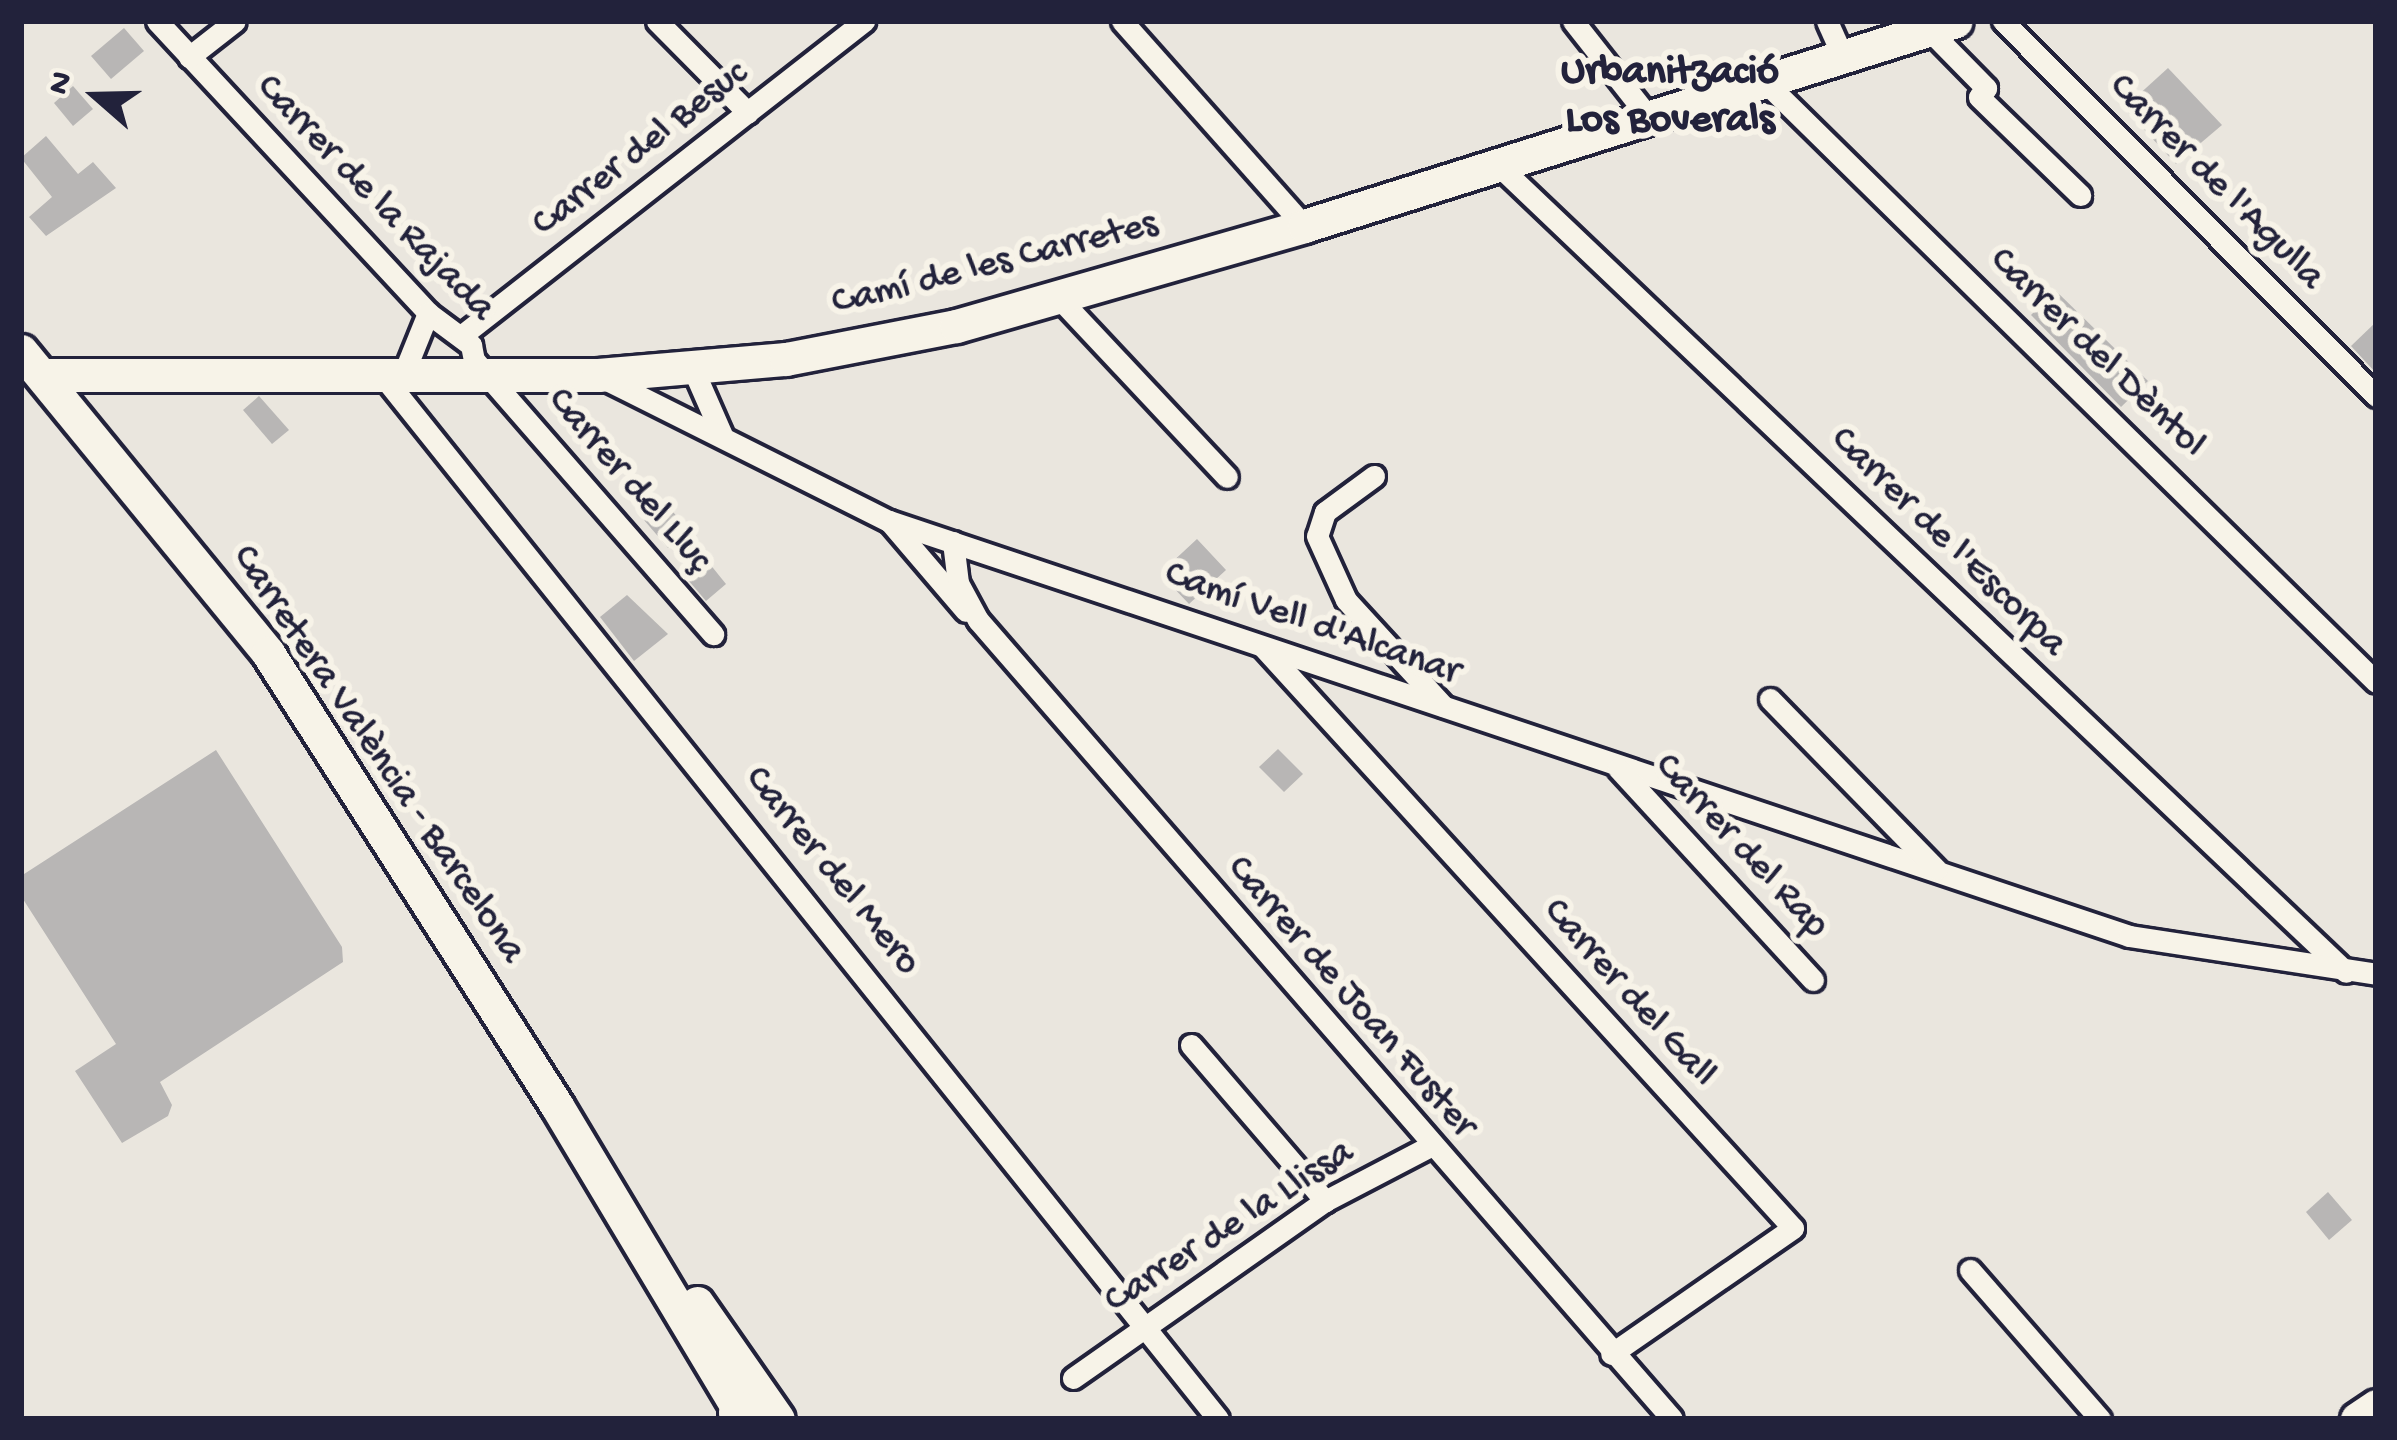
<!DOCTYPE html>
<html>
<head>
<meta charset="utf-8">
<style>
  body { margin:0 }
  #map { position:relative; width:2397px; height:1440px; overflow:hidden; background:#eae6de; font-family:"Gochi Hand",sans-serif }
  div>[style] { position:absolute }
  .building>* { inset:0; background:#b8b6b5 }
  .roads { filter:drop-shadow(3px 0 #22223b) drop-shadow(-3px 0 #22223b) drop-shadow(0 3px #22223b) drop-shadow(0 -3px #22223b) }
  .street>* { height:21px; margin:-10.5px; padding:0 10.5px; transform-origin:10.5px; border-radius:10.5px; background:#f7f3e8 }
  .secondary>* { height:33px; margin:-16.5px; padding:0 16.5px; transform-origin:16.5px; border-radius:16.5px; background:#f7f3e8 }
  .highway>* { height:42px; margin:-21px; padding:0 21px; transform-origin:21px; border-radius:21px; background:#f7f3e8 }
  span { translate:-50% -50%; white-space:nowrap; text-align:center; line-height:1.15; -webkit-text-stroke:12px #f7f3e8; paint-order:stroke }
  .street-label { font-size:39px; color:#22223b }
  .neighbourhood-label { font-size:42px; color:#22223b; font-weight:700 }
  .frame { position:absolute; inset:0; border:24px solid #22223b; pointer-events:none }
  .north { position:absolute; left:36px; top:36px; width:120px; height:120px; -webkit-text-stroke:9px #f7f3e8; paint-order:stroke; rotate:290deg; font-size:33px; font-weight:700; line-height:48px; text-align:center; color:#22223b }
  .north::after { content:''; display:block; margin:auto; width:42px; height:54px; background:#22223b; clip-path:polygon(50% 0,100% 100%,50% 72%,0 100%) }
</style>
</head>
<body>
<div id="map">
  <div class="building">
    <div style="clip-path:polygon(124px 28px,144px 51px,111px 79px,91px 56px)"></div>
    <div style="clip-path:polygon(2168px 68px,2222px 125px,2176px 164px,2124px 108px)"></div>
    <div style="clip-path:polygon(73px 86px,93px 109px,73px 126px,54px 103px)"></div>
    <div style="clip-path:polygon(46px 136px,78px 174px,93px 162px,116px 188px,46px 236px,29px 217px,52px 197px,21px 158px)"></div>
    <div style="clip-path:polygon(2056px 291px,2148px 381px,2121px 407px,2031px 315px)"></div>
    <div style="clip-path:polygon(2376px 322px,2376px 373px,2351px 346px)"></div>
    <div style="clip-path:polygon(259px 396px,289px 430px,272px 444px,243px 410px)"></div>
    <div style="clip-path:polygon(665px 503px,689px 530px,668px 548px,644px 520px)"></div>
    <div style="clip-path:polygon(1197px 539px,1226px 570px,1189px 604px,1169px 583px,1178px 575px,1169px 565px)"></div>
    <div style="clip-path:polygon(709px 563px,726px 584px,706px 601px,689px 581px)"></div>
    <div style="clip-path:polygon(627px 595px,668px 634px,634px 661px,600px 617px)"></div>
    <div style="clip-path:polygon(1278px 749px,1303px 774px,1284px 792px,1259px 767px)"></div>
    <div style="clip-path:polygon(216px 750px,342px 947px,343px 962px,160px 1082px,172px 1105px,168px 1116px,122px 1143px,75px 1071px,116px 1044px,21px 896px,21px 876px)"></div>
    <div style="clip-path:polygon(2328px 1192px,2352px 1220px,2329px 1240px,2306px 1212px)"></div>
  </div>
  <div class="roads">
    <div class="street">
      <div style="left:157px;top:21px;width:398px;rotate:47.1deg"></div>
      <div style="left:428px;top:313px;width:54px;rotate:36.7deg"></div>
      <div style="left:471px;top:345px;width:15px;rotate:79deg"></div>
      <div style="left:474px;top:360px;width:364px;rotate:48.9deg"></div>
      <div style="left:657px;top:21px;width:129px;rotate:45.3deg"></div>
      <div style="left:1122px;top:21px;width:274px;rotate:48.4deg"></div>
      <div style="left:1573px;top:21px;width:125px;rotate:51.8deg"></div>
      <div style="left:1827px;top:21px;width:36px;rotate:66deg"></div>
      <div style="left:2003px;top:21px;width:529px;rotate:45.15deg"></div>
      <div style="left:1928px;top:29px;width:83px;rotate:45.5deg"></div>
      <div style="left:1986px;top:88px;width:11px;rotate:128deg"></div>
      <div style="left:1979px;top:97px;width:141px;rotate:44.1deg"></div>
      <div style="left:189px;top:57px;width:58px;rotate:-38deg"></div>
      <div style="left:1763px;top:80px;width:859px;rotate:44.48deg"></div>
      <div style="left:1499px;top:166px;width:1169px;rotate:43.58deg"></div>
      <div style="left:1057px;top:296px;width:248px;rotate:46.8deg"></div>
      <div style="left:461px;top:336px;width:512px;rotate:-38.01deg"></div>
      <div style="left:693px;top:369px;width:72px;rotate:66.3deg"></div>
      <div style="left:382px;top:375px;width:1337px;rotate:51.31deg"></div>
      <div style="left:403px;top:375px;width:67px;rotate:-68deg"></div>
      <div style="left:603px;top:378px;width:320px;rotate:26.6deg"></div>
      <div style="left:889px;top:521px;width:1308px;rotate:18.5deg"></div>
      <div style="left:2129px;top:936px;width:250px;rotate:8.7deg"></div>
      <div style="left:1374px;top:476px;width:61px;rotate:143.7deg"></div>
      <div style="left:1325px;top:512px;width:25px;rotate:108deg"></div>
      <div style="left:1317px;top:536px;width:70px;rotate:65.6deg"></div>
      <div style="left:1346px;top:600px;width:144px;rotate:47.5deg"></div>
      <div style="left:889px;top:521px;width:118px;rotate:49.5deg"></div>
      <div style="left:953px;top:542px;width:41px;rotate:83deg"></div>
      <div style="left:958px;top:583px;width:42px;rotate:61.6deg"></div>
      <div style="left:978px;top:620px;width:1058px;rotate:49.02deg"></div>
      <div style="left:1263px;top:647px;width:786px;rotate:47.63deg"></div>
      <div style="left:1793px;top:1228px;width:221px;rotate:145.3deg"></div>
      <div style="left:1770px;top:699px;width:238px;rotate:45.7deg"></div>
      <div style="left:1618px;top:768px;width:288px;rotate:47.4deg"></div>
      <div style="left:1191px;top:1045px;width:206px;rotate:49.3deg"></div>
      <div style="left:1970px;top:1270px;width:198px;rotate:48.9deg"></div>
      <div style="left:1073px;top:1378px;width:308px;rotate:-35.1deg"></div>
      <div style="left:1325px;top:1201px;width:119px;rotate:-27.6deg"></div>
    </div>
    <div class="secondary">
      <div style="left:21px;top:351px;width:390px;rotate:50.7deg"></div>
      <div style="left:268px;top:653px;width:537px;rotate:57.46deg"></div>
      <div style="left:557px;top:1106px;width:365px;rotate:59.1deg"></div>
      <div style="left:43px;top:375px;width:555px"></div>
      <div style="left:598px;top:375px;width:189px;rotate:-4.9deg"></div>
      <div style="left:786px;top:359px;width:173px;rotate:-11deg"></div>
      <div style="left:956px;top:326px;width:362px;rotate:-16deg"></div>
      <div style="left:1304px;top:226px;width:683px;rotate:-17.45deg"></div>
      <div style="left:697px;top:1303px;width:141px;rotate:55.1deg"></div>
      <div style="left:2357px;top:1419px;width:23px;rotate:-34deg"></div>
    </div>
    <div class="highway">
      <div style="left:740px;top:1413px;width:7px;rotate:63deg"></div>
    </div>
  </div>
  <div class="street-label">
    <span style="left:641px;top:150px;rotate:-38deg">Carrer del Besuc</span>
    <span style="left:2215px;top:183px;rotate:45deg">Carrer de l'Agulla</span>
    <span style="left:374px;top:199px;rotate:46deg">Carrer de la Rajada</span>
    <span style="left:995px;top:265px;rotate:-14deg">Camí de les Carretes</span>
    <span style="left:2096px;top:354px;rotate:44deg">Carrer del Dèntol</span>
    <span style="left:628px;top:481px;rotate:49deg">Carrer del Lluç</span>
    <span style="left:1947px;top:543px;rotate:44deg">Carrer de l'Escorpa</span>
    <span style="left:1312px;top:625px;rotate:19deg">Camí Vell d'Alcanar</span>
    <span style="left:377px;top:755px;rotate:56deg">Carretera València - Barcelona</span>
    <span style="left:1740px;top:847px;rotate:47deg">Carrer del Rap</span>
    <span style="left:831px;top:872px;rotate:51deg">Carrer del Mero</span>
    <span style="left:1628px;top:994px;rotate:48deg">Carrer del Gall</span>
    <span style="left:1350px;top:998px;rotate:49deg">Carrer de Joan Fuster</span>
    <span style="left:1230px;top:1228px;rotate:-33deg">Carrer de la Llissa</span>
  </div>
  <div class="neighbourhood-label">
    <span style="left:1670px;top:98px">Urbanització<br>Los Boverals</span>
  </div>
  <div class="frame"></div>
  <div class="north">N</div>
</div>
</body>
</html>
